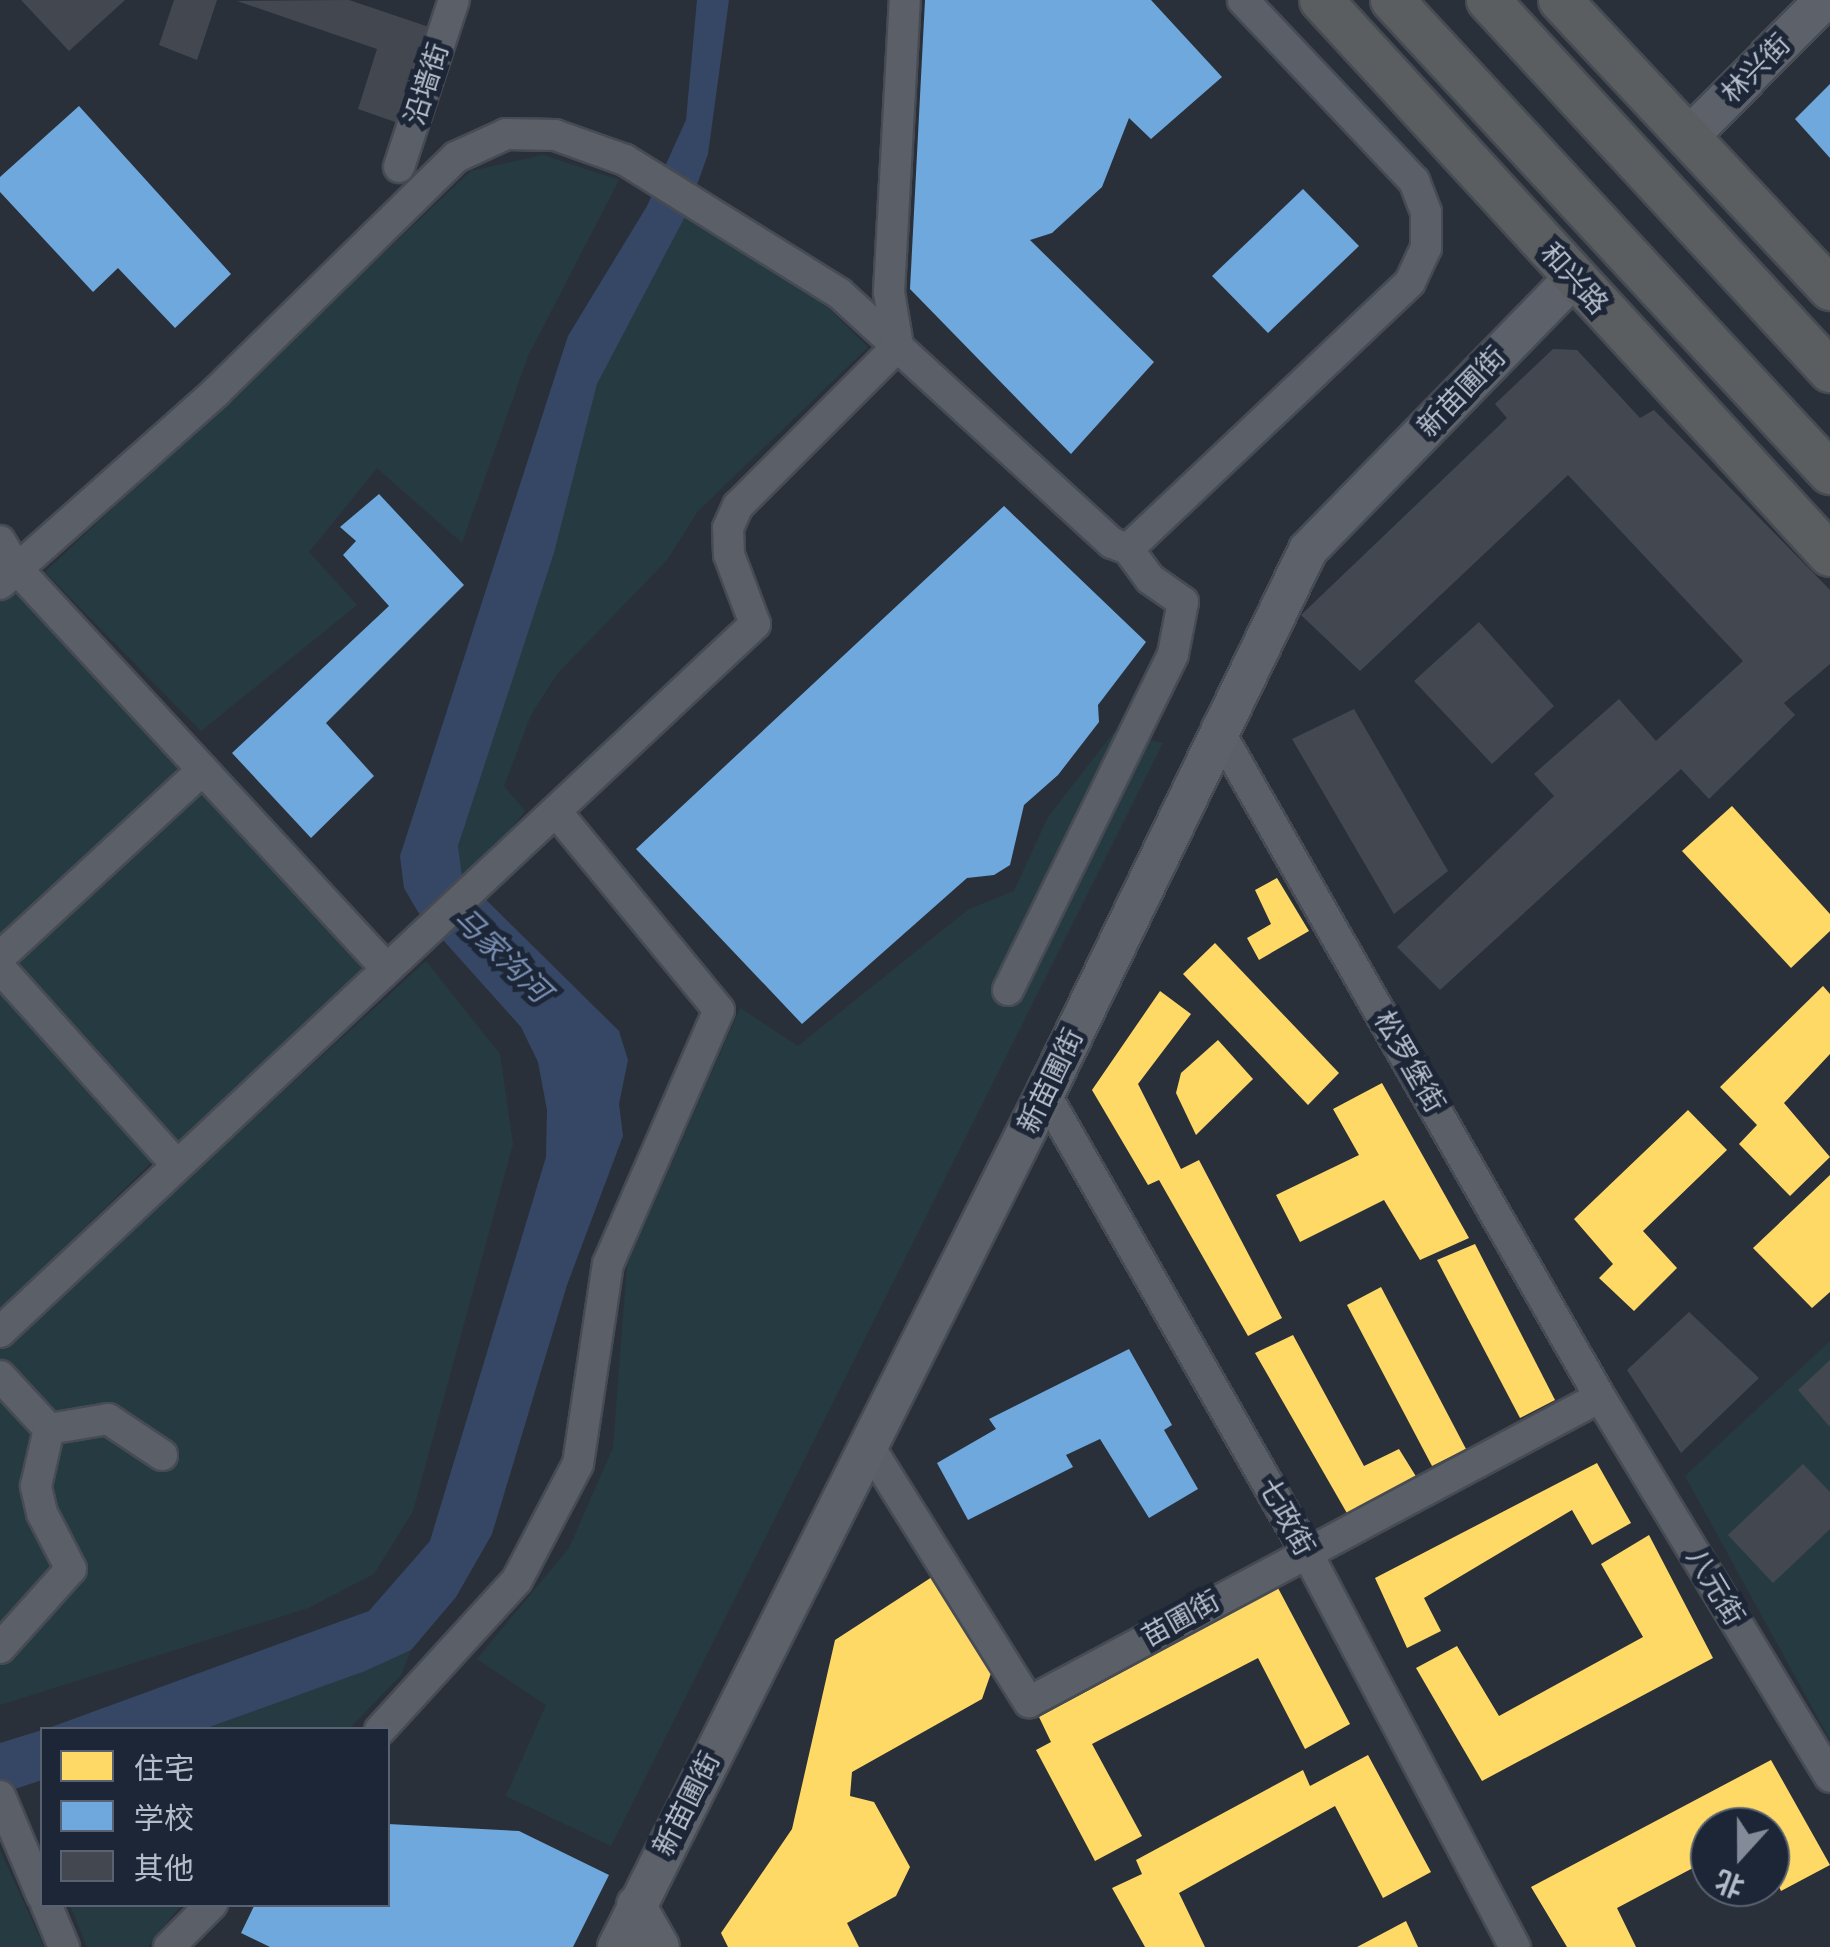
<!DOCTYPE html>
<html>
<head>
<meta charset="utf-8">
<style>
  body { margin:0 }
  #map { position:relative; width:1830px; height:1947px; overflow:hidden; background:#2a303a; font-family:"Varela Round","Noto Sans SC",sans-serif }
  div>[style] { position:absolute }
  .green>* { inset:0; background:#263b41 }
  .water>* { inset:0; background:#354765 }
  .homes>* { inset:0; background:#ffd966 }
  .schools>* { inset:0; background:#6fa8dc }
  .building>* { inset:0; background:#434850 }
  .roads { filter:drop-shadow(2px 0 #474b53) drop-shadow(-2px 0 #474b53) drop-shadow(0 2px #474b53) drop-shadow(0 -2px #474b53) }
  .minor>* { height:30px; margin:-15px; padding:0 15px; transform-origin:15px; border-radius:15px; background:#5b5f68 }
  .major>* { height:38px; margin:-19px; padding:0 19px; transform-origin:19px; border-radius:19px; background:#5d626a }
  .highway>* { height:42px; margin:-21px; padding:0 21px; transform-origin:21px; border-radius:21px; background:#5b5e61 }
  span { translate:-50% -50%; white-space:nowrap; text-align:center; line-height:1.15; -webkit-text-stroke:10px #1d2636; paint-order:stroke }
  .street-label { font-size:28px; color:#b4bccb }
  .water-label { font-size:30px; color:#7a90b4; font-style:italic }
  .legend { position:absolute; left:40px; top:1727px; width:350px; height:180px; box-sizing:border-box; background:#1d2636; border:2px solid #596272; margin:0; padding:12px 18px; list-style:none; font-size:30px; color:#b4bccb }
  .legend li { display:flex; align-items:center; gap:20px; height:50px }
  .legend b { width:50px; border:2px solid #596272 }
  .north { position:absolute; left:1690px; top:1807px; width:100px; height:100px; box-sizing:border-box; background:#1d2636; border:2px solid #596272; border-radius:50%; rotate:201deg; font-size:28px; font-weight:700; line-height:40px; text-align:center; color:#b4bccb }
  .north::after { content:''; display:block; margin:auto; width:35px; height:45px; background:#848b98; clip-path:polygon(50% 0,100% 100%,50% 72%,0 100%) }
</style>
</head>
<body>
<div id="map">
  <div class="green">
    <div style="clip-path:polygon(543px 155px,619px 180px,528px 356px,462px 543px,377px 468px,309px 552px,357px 605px,201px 731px,45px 572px,471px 171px)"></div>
    <div style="clip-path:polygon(687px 213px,803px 283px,868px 347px,698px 511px,667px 560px,557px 674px,531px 715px,504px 786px,525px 811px,469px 883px,462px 876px,458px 846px,554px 553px,597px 384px)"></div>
    <div style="clip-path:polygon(16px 584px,187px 773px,0 945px,0 599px)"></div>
    <div style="clip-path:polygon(1114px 732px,1163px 743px,611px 1846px,506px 1796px,546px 1705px,477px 1659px,569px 1548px,613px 1448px,627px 1265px,740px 1008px,798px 1046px,969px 909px,1014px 891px,1048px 817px)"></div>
    <div style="clip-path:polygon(201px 786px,367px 965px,176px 1150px,7px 963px)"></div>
    <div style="clip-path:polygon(426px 961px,500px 1054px,513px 1144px,413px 1511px,374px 1574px,308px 1608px,0 1705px,0 1350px)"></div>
    <div style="clip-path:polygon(0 981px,155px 1159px,0 1310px)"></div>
    <div style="clip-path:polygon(1830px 1341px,1830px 1740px,1685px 1476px)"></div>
    <div style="clip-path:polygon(411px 1650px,401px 1675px,349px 1729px,191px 1730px)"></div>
    <div style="clip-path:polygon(0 1850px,44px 1947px,0 1947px)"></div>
    <div style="clip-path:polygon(70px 1905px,181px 1905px,148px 1947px,87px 1947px)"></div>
  </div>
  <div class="water">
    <div style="clip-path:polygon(697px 0,729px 0,708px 154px,687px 213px,597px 384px,554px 553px,458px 846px,462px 876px,619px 1031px,628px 1060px,619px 1104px,623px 1136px,567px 1285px,492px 1534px,456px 1597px,411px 1650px,365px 1671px,201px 1730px,43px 1730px,369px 1611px,430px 1541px,546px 1157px,547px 1110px,538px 1062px,521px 1027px,418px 912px,404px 888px,400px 856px,568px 336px,647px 206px,686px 120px)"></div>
    <div style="clip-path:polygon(42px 1730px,42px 1780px,0 1794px,0 1743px)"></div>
  </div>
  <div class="homes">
    <div style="clip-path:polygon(1732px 806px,1830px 914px,1830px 931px,1791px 968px,1682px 851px)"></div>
    <div style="clip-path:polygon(1277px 878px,1309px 931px,1259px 960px,1247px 938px,1271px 924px,1255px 890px)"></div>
    <div style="clip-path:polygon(1215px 943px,1339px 1073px,1308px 1105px,1183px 974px)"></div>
    <div style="clip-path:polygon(1823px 986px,1830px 994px,1830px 1054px,1784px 1103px,1830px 1157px,1790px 1196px,1739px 1144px,1757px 1125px,1720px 1087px)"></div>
    <div style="clip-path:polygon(1160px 991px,1191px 1014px,1138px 1084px,1181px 1169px,1199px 1160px,1282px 1318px,1248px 1336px,1159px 1180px,1148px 1185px,1092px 1090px)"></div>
    <div style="clip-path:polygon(1218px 1040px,1253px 1079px,1196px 1135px,1176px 1093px,1181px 1073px)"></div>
    <div style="clip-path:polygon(1382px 1083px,1469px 1238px,1420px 1260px,1384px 1200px,1300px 1242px,1276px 1195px,1359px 1155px,1333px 1109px)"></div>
    <div style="clip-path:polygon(1688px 1110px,1727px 1150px,1643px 1231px,1677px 1268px,1634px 1311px,1599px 1278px,1613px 1264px,1574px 1219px)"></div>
    <div style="clip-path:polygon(1830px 1175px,1830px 1292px,1812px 1308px,1753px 1248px)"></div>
    <div style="clip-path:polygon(1475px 1244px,1555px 1400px,1520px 1418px,1437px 1260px)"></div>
    <div style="clip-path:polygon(1381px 1287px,1466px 1449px,1432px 1466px,1347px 1305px)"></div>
    <div style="clip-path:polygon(1293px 1335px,1364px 1466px,1399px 1449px,1417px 1478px,1348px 1515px,1255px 1353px)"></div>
    <div style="clip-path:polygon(1597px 1463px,1631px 1523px,1592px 1545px,1572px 1510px,1424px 1598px,1441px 1631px,1407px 1648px,1375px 1578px)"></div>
    <div style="clip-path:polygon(1649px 1535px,1713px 1658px,1482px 1781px,1416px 1668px,1457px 1646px,1499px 1716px,1643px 1637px,1601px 1564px)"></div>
    <div style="clip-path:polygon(932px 1577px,991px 1673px,982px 1699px,852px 1772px,850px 1796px,874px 1802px,910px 1867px,896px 1896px,847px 1923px,859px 1947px,728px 1947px,721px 1933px,792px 1829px,835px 1640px)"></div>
    <div style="clip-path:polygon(1278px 1588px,1350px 1724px,1305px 1749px,1258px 1658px,1092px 1744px,1142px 1836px,1095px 1861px,1036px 1750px,1051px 1742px,1039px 1717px)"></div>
    <div style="clip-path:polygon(1368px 1755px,1431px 1872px,1383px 1898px,1335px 1806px,1179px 1893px,1205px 1947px,1145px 1947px,1112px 1888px,1142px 1874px,1136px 1860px,1303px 1770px,1310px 1786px)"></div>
    <div style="clip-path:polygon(1771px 1760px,1830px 1865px,1781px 1891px,1770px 1867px,1770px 1827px,1710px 1827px,1710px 1859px,1617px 1908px,1636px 1947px,1567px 1947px,1531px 1887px)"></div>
    <div style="clip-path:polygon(1406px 1921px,1418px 1947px,1357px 1947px)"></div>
  </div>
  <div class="schools">
    <div style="clip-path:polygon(925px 0,1151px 0,1222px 77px,1151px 139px,1129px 118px,1102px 187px,1052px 233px,1030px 240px,1154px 362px,1071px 454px,910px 289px)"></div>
    <div style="clip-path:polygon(1830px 84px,1830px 158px,1795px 119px)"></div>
    <div style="clip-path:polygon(79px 106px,231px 274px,175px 328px,118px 268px,93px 292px,0 192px,0 177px)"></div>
    <div style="clip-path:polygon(1303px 189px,1359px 246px,1268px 333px,1212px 276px)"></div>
    <div style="clip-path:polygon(379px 494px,464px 585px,326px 723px,374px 776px,311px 838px,232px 753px,389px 606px,343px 555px,356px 541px,340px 527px)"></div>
    <div style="clip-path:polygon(1004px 506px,1146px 642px,1098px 705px,1099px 722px,1058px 775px,1024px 805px,1010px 865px,994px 875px,967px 878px,802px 1024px,636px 849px)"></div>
    <div style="clip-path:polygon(1129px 1349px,1172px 1425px,1164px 1430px,1198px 1489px,1149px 1518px,1100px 1439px,1066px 1455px,1073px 1467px,968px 1520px,937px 1463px,996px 1429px,989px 1419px)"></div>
    <div style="clip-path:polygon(388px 1824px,519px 1831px,609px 1875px,573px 1947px,270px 1947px,241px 1933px,255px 1904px,388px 1904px)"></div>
  </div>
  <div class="building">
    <div style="clip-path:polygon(21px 0,125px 0,69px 51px)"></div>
    <div style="clip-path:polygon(174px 0,217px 0,197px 60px,159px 45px)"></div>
    <div style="clip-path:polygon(349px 0,429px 27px,398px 123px,358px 109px,377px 49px,237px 1px)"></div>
    <div style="clip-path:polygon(1553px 349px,1577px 350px,1640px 418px,1654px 410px,1830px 590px,1830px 664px,1784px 703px,1795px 715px,1709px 799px,1681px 769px,1440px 990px,1397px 947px,1554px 796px,1534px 774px,1619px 699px,1656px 741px,1743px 661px,1568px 475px,1360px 671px,1301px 615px,1507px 418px,1495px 404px)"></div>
    <div style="clip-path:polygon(1479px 622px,1554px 706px,1492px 764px,1414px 681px)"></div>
    <div style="clip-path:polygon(1354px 709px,1448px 871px,1394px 914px,1292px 739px)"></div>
    <div style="clip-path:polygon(1689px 1312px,1759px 1378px,1681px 1453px,1627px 1370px)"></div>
    <div style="clip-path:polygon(1830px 1360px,1830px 1427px,1798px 1390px)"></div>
    <div style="clip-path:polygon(1803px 1464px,1830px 1492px,1830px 1529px,1773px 1583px,1728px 1535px)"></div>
  </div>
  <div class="roads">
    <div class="minor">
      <div style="left:399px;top:167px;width:176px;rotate:-71.8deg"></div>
      <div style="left:0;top:541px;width:33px;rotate:59deg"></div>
      <div style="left:17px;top:569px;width:542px;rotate:47.24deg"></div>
      <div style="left:0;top:584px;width:290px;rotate:-41.6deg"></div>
      <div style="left:217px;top:391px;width:334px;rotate:-44.4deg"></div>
      <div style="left:456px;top:157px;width:55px;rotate:-24.7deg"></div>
      <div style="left:506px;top:134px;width:49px;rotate:1.2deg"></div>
      <div style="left:555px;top:135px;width:74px;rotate:19.7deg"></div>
      <div style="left:625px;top:160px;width:252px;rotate:31.9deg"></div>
      <div style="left:839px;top:293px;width:370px;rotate:42.5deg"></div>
      <div style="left:1112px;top:543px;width:17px;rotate:21deg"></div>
      <div style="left:1128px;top:549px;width:388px;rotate:-43.4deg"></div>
      <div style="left:1410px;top:282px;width:38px;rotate:-65deg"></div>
      <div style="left:1426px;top:248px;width:36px;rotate:-90deg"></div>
      <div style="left:1426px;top:212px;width:33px;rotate:-111deg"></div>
      <div style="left:1414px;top:181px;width:249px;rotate:-133.4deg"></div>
      <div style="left:1217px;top:728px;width:771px;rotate:60.21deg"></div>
      <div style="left:1600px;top:1397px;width:444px;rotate:58.8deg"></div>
      <div style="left:0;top:957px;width:276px;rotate:-42.7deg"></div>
      <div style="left:0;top:968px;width:263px;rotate:48.1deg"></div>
      <div style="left:1008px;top:990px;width:374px;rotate:-63.8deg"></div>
      <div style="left:1173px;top:654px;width:53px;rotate:-79.1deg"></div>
      <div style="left:1183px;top:602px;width:40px;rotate:-145.1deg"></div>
      <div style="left:1150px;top:579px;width:37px;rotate:-126deg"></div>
      <div style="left:1045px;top:1094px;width:526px;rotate:60.27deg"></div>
      <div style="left:1306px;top:1551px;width:448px;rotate:62.2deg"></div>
      <div style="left:0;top:1332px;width:1035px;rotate:-43.16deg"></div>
      <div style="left:755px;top:624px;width:74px;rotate:-110.6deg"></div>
      <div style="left:729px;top:555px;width:27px;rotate:-92deg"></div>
      <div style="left:728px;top:528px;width:24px;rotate:-66deg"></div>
      <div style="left:738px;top:506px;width:226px;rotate:-45deg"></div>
      <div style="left:898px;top:346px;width:55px;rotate:-99.5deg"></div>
      <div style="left:889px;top:292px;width:292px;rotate:-86.9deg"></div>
      <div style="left:0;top:1376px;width:72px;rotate:47.2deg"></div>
      <div style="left:870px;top:1448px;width:300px;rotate:58deg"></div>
      <div style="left:1029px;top:1702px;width:647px;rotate:-28.11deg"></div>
      <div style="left:0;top:1648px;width:106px;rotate:-48.1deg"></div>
      <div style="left:71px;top:1569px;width:63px;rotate:-117.4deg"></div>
      <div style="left:42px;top:1513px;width:28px;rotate:-103deg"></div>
      <div style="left:36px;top:1486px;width:58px;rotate:-77.2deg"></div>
      <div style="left:49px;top:1429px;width:60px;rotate:-9.6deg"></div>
      <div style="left:108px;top:1419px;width:65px;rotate:33.7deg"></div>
      <div style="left:380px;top:1730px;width:203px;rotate:-47.6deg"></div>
      <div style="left:517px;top:1580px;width:131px;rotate:-62.3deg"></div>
      <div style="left:578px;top:1464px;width:202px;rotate:-81.5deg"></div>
      <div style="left:608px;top:1264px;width:277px;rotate:-66.4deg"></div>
      <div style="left:719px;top:1010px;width:254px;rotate:-129.4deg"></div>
      <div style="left:0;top:1796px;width:108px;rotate:67.2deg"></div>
      <div style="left:46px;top:1904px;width:47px;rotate:67.3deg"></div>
      <div style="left:169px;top:1947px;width:61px;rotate:-45deg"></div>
    </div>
    <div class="major">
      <div style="left:1687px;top:139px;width:195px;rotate:-45.4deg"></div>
      <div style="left:636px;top:1905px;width:48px;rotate:60.3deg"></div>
      <div style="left:617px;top:1947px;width:954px;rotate:-63.35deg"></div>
      <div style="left:1045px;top:1094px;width:604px;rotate:-64.2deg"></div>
      <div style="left:1308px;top:550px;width:380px;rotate:-45.7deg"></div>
    </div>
    <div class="highway">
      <div style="left:1321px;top:0;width:753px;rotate:47.48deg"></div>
      <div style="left:1392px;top:0;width:645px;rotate:47.2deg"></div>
      <div style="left:1488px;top:0;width:505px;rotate:47.33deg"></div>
      <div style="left:1560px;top:0;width:396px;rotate:46.9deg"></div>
    </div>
  </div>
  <div class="street-label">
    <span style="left:1756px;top:69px;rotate:-45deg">林兴街</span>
    <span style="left:427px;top:84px;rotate:-72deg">沿墙街</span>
    <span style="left:1574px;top:279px;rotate:48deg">和兴路</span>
    <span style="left:1462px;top:392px;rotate:-46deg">新苗圃街</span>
    <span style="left:1409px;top:1062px;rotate:60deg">松罗堡街</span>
    <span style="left:1051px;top:1081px;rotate:-64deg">新苗圃街</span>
    <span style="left:1286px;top:1517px;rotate:61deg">七政街</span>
    <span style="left:1715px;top:1587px;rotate:59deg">八元街</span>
    <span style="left:1181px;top:1619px;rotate:-29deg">苗圃街</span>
    <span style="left:687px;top:1804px;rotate:-63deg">新苗圃街</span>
  </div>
  <div class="water-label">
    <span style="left:501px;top:956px;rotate:44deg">马家沟河</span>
  </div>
  <ul class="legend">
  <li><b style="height:28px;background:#ffd966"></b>住宅</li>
  <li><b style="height:28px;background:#6fa8dc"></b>学校</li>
  <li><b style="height:28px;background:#434850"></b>其他</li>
  </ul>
  <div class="north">北</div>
</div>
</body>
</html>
